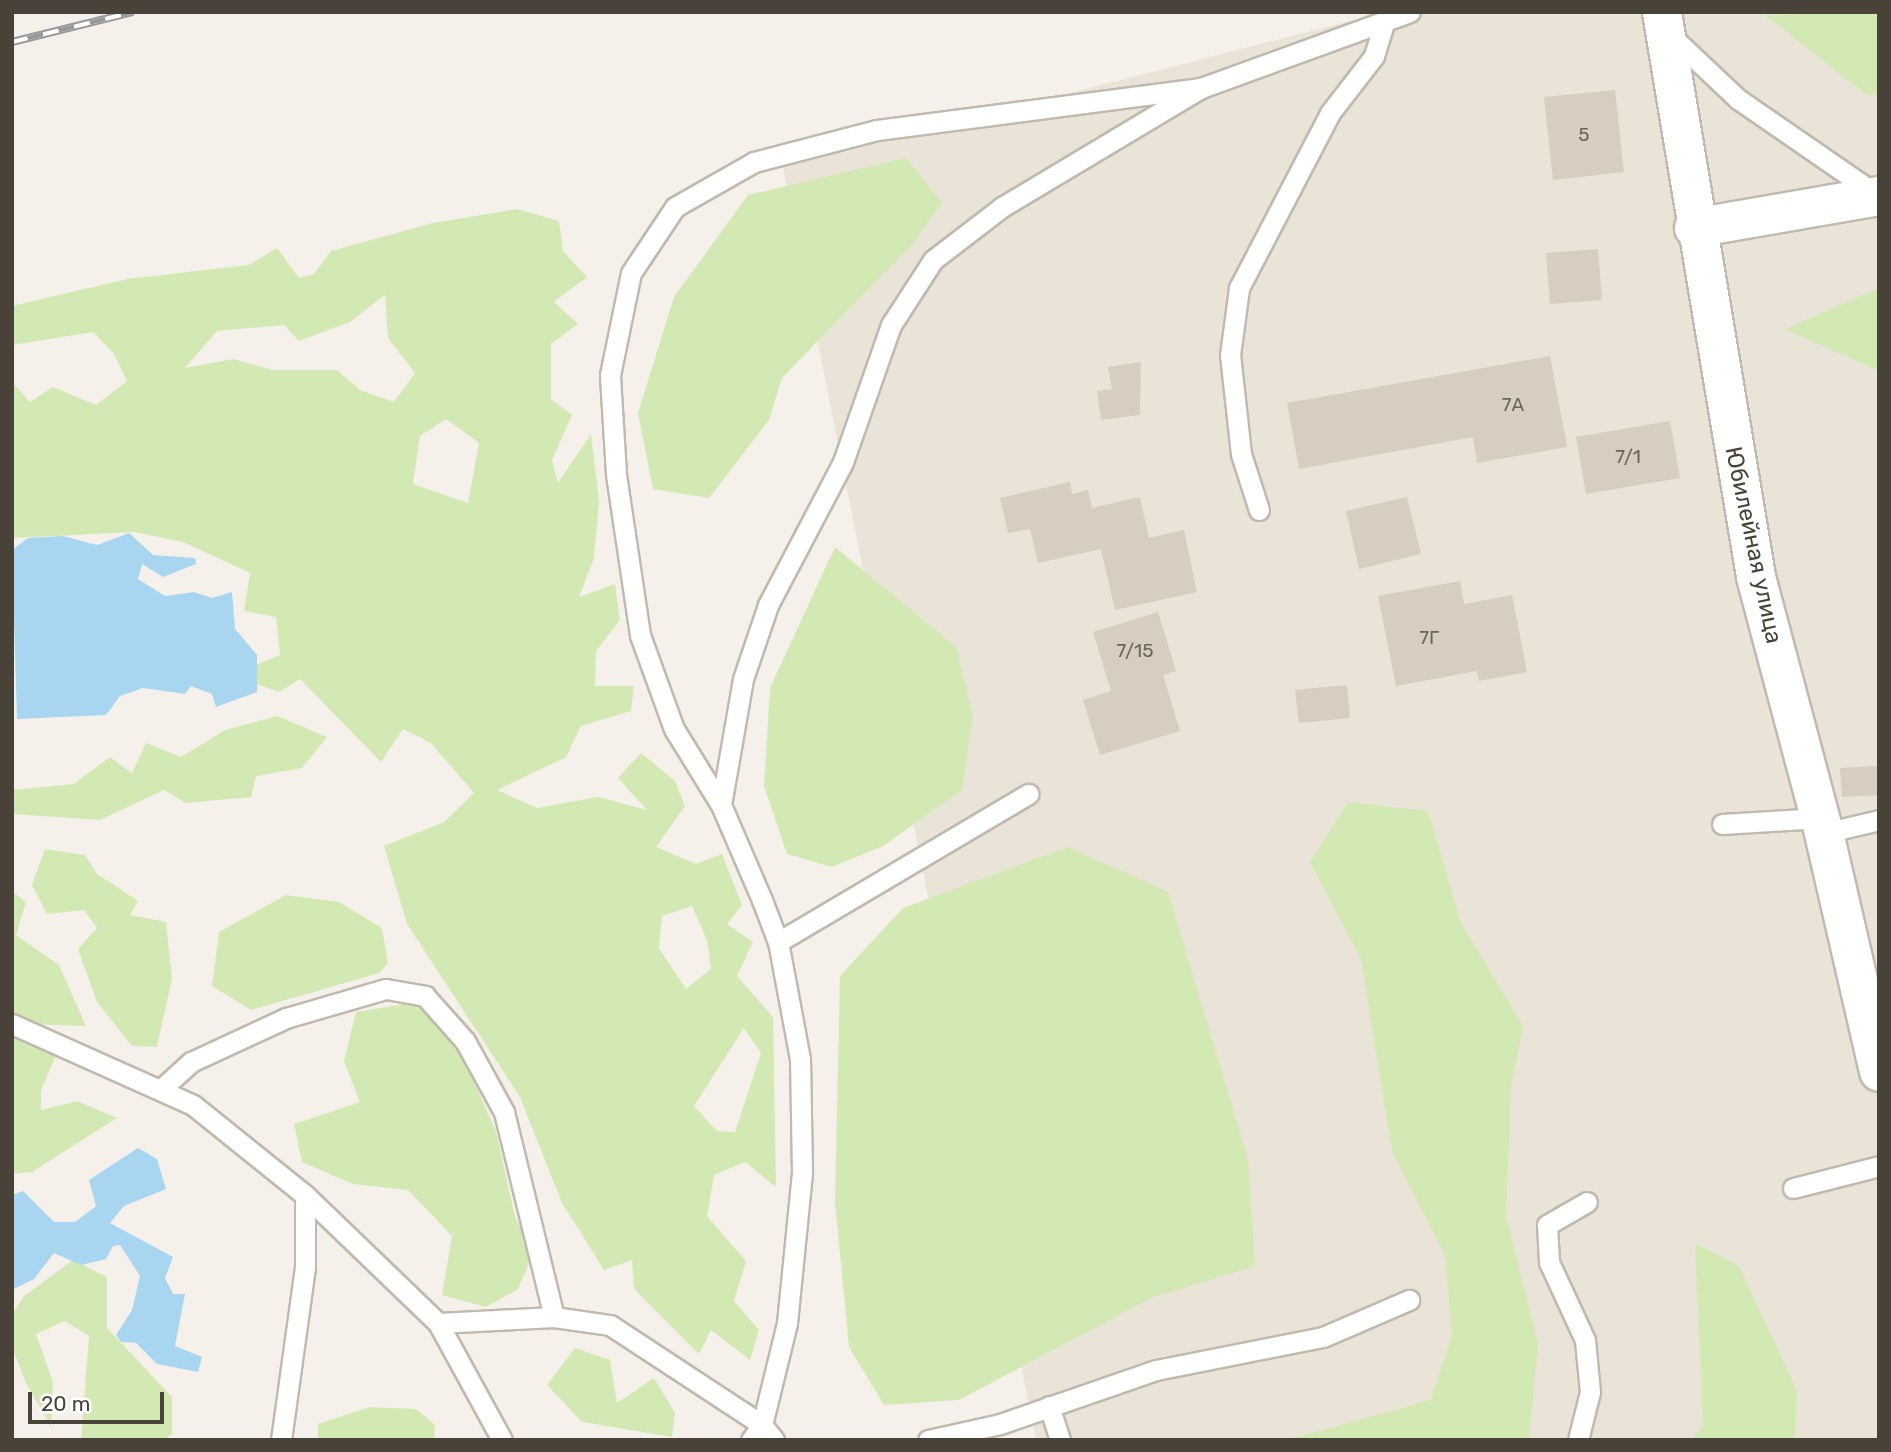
<!DOCTYPE html>
<html>
<head>
<meta charset="utf-8">
<style>
  body { margin:0 }
  #map { position:relative; width:1891px; height:1452px; overflow:hidden; background:#f5f1ea; font-family:Rubik,sans-serif }
  div>[style] { position:absolute }
  .residential>* { inset:0; background:#e9e3d8 }
  .green>* { inset:0; background:#d3e9b4 }
  .water>* { inset:0; background:#a8d6f1 }
  .building>* { inset:0; background:#d7cdc0 }
  .roads { filter:drop-shadow(2px 0 #c1b9ad) drop-shadow(-2px 0 #c1b9ad) drop-shadow(0 2px #c1b9ad) drop-shadow(0 -2px #c1b9ad) }
  .service>* { height:19px; margin:-9.5px; padding:0 9.5px; transform-origin:9.5px; border-radius:9.5px; background:#fff }
  .minor>* { height:38px; margin:-19px; padding:0 19px; transform-origin:19px; border-radius:19px; background:#fff }
  .rail>* { height:8px; margin-top:-4px; transform-origin:0; background:repeating-linear-gradient(90deg,#fff 0 16px,#999 0 32px); box-sizing:border-box; border-block:2px solid #999 }
  span { translate:-50% -50%; white-space:nowrap; text-align:center; line-height:1.15; -webkit-text-stroke:5px #fff; paint-order:stroke }
  .number-label { font-size:19px; color:#6c655a }
  .number-label span { -webkit-text-stroke-width:0 }
  .street-label { font-size:23px; color:#494238 }
  .frame { position:absolute; inset:0; border:14px solid #494238; pointer-events:none }
  .scale { position:absolute; left:28px; top:1392px; width:136px; height:32px; box-sizing:border-box; border:4px solid #494238; border-top:0; padding-left:9px; font-size:21px; line-height:24px; white-space:nowrap; color:#494238; -webkit-text-stroke:5px #fff; paint-order:stroke }
</style>
</head>
<body>
<div id="map">
  <div class="residential">
    <div style="clip-path:polygon(1385px 12px,1879px 12px,1879px 1440px,1036px 1440px,783px 167px)"></div>
  </div>
  <div class="green">
    <div style="clip-path:polygon(1879px 12px,1879px 96px,1864px 93px,1765px 15px)"></div>
    <div style="clip-path:polygon(906px 158px,942px 203px,910px 247px,782px 378px,769px 420px,709px 498px,653px 489px,638px 413px,674px 297px,748px 195px)"></div>
    <div style="clip-path:polygon(evenodd,517px 209px,559px 221px,563px 251px,587px 277px,554px 302px,578px 324px,551px 344px,551px 399px,572px 415px,552px 460px,558px 483px,591px 434px,599px 501px,594px 558px,579px 597px,615px 584px,620px 620px,596px 651px,595px 686px,634px 686px,631px 711px,581px 726px,566px 757px,497px 790px,537px 808px,598px 797px,647px 810px,618px 778px,641px 753px,675px 781px,685px 806px,656px 847px,696px 864px,722px 854px,742px 905px,727px 924px,753px 942px,737px 976px,773px 1017px,776px 1187px,745px 1162px,714px 1175px,707px 1216px,746px 1261px,734px 1301px,759px 1330px,750px 1360px,711px 1330px,699px 1354px,634px 1289px,632px 1260px,604px 1270px,562px 1203px,520px 1097px,407px 924px,384px 846px,444px 822px,474px 793px,431px 743px,403px 729px,381px 762px,300px 679px,279px 692px,232px 675px,280px 655px,276px 617px,244px 611px,250px 573px,183px 542px,134px 532px,12px 538px,12px 382px,30px 402px,53px 387px,96px 405px,127px 381px,114px 354px,93px 332px,12px 345px,12px 306px,127px 279px,249px 265px,277px 248px,299px 278px,314px 274px,331px 251px,433px 223px,517px 209px,385px 295px,388px 338px,415px 373px,394px 402px,360px 390px,337px 370px,273px 370px,233px 359px,185px 368px,217px 331px,284px 325px,299px 341px,350px 322px,385px 295px,517px 209px,446px 419px,479px 443px,468px 503px,413px 484px,420px 436px,446px 419px,517px 209px,692px 906px,707px 940px,711px 969px,686px 989px,659px 948px,662px 916px,692px 906px,517px 209px,744px 1028px,761px 1053px,735px 1132px,717px 1131px,694px 1106px,744px 1028px)"></div>
    <div style="clip-path:polygon(1879px 288px,1879px 371px,1785px 329px)"></div>
    <div style="clip-path:polygon(835px 547px,956px 647px,973px 715px,962px 790px,883px 846px,832px 867px,787px 854px,764px 786px,770px 688px)"></div>
    <div style="clip-path:polygon(277px 716px,327px 737px,302px 768px,256px 776px,251px 797px,186px 803px,164px 790px,100px 820px,12px 814px,12px 790px,74px 784px,110px 757px,132px 773px,146px 743px,181px 757px,225px 730px)"></div>
    <div style="clip-path:polygon(1348px 802px,1428px 811px,1461px 923px,1523px 1026px,1511px 1087px,1506px 1216px,1538px 1344px,1529px 1440px,1287px 1440px,1431px 1400px,1452px 1335px,1445px 1255px,1392px 1151px,1361px 959px,1310px 862px)"></div>
    <div style="clip-path:polygon(1068px 847px,1168px 892px,1248px 1159px,1255px 1266px,1151px 1298px,959px 1400px,884px 1405px,849px 1347px,835px 1202px,840px 976px,903px 908px)"></div>
    <div style="clip-path:polygon(45px 849px,85px 855px,97px 874px,138px 901px,130px 915px,166px 922px,172px 979px,157px 1047px,132px 1046px,97px 1002px,78px 949px,97px 928px,84px 910px,47px 914px,32px 885px)"></div>
    <div style="clip-path:polygon(12px 891px,26px 902px,16px 935px,59px 965px,86px 1026px,24px 1024px,57px 1053px,41px 1090px,41px 1110px,77px 1101px,117px 1118px,32px 1172px,12px 1174px)"></div>
    <div style="clip-path:polygon(286px 895px,339px 902px,382px 928px,388px 963px,379px 973px,251px 1010px,212px 986px,219px 932px)"></div>
    <div style="clip-path:polygon(417px 1002px,452px 1033px,496px 1131px,515px 1217px,534px 1252px,518px 1289px,486px 1307px,442px 1295px,452px 1236px,408px 1190px,353px 1184px,302px 1162px,294px 1124px,360px 1102px,344px 1061px,356px 1012px)"></div>
    <div style="clip-path:polygon(1695px 1243px,1739px 1266px,1797px 1391px,1795px 1440px,1691px 1440px,1703px 1425px)"></div>
    <div style="clip-path:polygon(73px 1260px,107px 1277px,107px 1328px,172px 1397px,172px 1434px,164px 1440px,81px 1440px,89px 1336px,65px 1321px,36px 1334px,53px 1382px,51px 1427px,26px 1383px,12px 1347px,12px 1315px,24px 1296px)"></div>
    <div style="clip-path:polygon(575px 1348px,610px 1360px,617px 1403px,654px 1378px,675px 1413px,672px 1437px,582px 1422px,547px 1385px)"></div>
    <div style="clip-path:polygon(370px 1407px,416px 1409px,435px 1425px,434px 1440px,318px 1440px,318px 1424px)"></div>
  </div>
  <div class="water">
    <div style="clip-path:polygon(129px 533px,153px 555px,195px 558px,196px 564px,163px 577px,142px 564px,138px 579px,165px 596px,194px 592px,212px 598px,232px 592px,235px 629px,257px 655px,257px 692px,216px 707px,212px 694px,191px 686px,185px 694px,143px 688px,120px 696px,106px 715px,17px 719px,12px 550px,28px 538px,63px 536px,97px 545px)"></div>
    <div style="clip-path:polygon(138px 1148px,157px 1159px,166px 1189px,124px 1206px,110px 1223px,173px 1257px,165px 1278px,173px 1294px,185px 1294px,175px 1346px,202px 1357px,198px 1372px,157px 1364px,136px 1343px,121px 1342px,116px 1335px,132px 1310px,140px 1276px,120px 1245px,113px 1246px,106px 1259px,81px 1265px,54px 1253px,34px 1279px,12px 1290px,12px 1195px,23px 1191px,54px 1222px,75px 1222px,96px 1206px,89px 1180px)"></div>
  </div>
  <div class="building">
    <div style="clip-path:polygon(1615px 90px,1624px 172px,1553px 180px,1544px 97px)"></div>
    <div style="clip-path:polygon(1598px 249px,1602px 300px,1550px 304px,1546px 253px)"></div>
    <div style="clip-path:polygon(1550px 356px,1567px 447px,1477px 463px,1473px 437px,1299px 469px,1287px 403px)"></div>
    <div style="clip-path:polygon(1141px 362px,1140px 415px,1101px 420px,1097px 391px,1112px 389px,1108px 367px)"></div>
    <div style="clip-path:polygon(1670px 421px,1680px 478px,1586px 494px,1576px 437px)"></div>
    <div style="clip-path:polygon(1070px 482px,1072px 494px,1088px 490px,1092px 508px,1140px 497px,1149px 538px,1184px 530px,1197px 592px,1115px 610px,1101px 549px,1038px 563px,1030px 529px,1008px 533px,1000px 498px)"></div>
    <div style="clip-path:polygon(1407px 497px,1421px 554px,1359px 569px,1346px 511px)"></div>
    <div style="clip-path:polygon(1460px 581px,1464px 604px,1512px 595px,1527px 672px,1479px 681px,1477px 671px,1396px 686px,1378px 596px)"></div>
    <div style="clip-path:polygon(1158px 612px,1176px 671px,1163px 675px,1180px 731px,1100px 755px,1083px 700px,1111px 691px,1093px 632px)"></div>
    <div style="clip-path:polygon(1347px 685px,1350px 718px,1299px 723px,1295px 690px)"></div>
    <div style="clip-path:polygon(1879px 766px,1879px 795px,1842px 797px,1840px 768px)"></div>
  </div>
  <div class="roads">
    <div class="service">
      <div style="left:1669px;top:34px;width:95px;rotate:43.3deg"></div>
      <div style="left:1738px;top:99px;width:169px;rotate:34.6deg"></div>
      <div style="left:1259px;top:510px;width:59px;rotate:-107.8deg"></div>
      <div style="left:1241px;top:454px;width:100px;rotate:-96.3deg"></div>
      <div style="left:1230px;top:355px;width:68px;rotate:-82.3deg"></div>
      <div style="left:1239px;top:288px;width:197px;rotate:-62.5deg"></div>
      <div style="left:1330px;top:113px;width:72px;rotate:-52.3deg"></div>
      <div style="left:1374px;top:56px;width:37px;rotate:-73deg"></div>
      <div style="left:721px;top:805px;width:128px;rotate:-80.1deg"></div>
      <div style="left:743px;top:679px;width:78px;rotate:-71.3deg"></div>
      <div style="left:768px;top:605px;width:161px;rotate:-62.3deg"></div>
      <div style="left:843px;top:462px;width:145px;rotate:-70.7deg"></div>
      <div style="left:891px;top:325px;width:77px;rotate:-57.1deg"></div>
      <div style="left:933px;top:260px;width:87px;rotate:-37.5deg"></div>
      <div style="left:1002px;top:207px;width:232px;rotate:-30.9deg"></div>
      <div style="left:1201px;top:88px;width:222px;rotate:-20deg"></div>
      <div style="left:1722px;top:824px;width:98px;rotate:-3.5deg"></div>
      <div style="left:1824px;top:833px;width:57px;rotate:-13.3deg"></div>
      <div style="left:778px;top:942px;width:291px;rotate:-30.6deg"></div>
      <div style="left:12px;top:1024px;width:198px;rotate:24.1deg"></div>
      <div style="left:193px;top:1105px;width:144px;rotate:38.8deg"></div>
      <div style="left:305px;top:1195px;width:185px;rotate:43.9deg"></div>
      <div style="left:438px;top:1323px;width:133px;rotate:61.3deg"></div>
      <div style="left:160px;top:1090px;width:42px;rotate:-42.1deg"></div>
      <div style="left:191px;top:1062px;width:105px;rotate:-24.9deg"></div>
      <div style="left:286px;top:1018px;width:104px;rotate:-16.2deg"></div>
      <div style="left:386px;top:989px;width:40px;rotate:10deg"></div>
      <div style="left:425px;top:996px;width:60px;rotate:48.4deg"></div>
      <div style="left:465px;top:1041px;width:81px;rotate:61.2deg"></div>
      <div style="left:504px;top:1112px;width:211px;rotate:76.3deg"></div>
      <div style="left:1793px;top:1188px;width:89px;rotate:-14.3deg"></div>
      <div style="left:438px;top:1323px;width:116px;rotate:-3deg"></div>
      <div style="left:554px;top:1317px;width:57px;rotate:8.1deg"></div>
      <div style="left:610px;top:1325px;width:182px;rotate:33.3deg"></div>
      <div style="left:762px;top:1425px;width:19px;rotate:51deg"></div>
      <div style="left:1049px;top:1406px;width:36px;rotate:72deg"></div>
      <div style="left:281px;top:1440px;width:175px;rotate:-82.1deg"></div>
      <div style="left:305px;top:1267px;width:72px;rotate:-90deg"></div>
      <div style="left:751px;top:1440px;width:19px;rotate:-54deg"></div>
      <div style="left:762px;top:1425px;width:105px;rotate:-76.2deg"></div>
      <div style="left:787px;top:1323px;width:152px;rotate:-84.3deg"></div>
      <div style="left:802px;top:1172px;width:113px;rotate:-91deg"></div>
      <div style="left:800px;top:1059px;width:119px;rotate:-100.6deg"></div>
      <div style="left:778px;top:942px;width:45px;rotate:-110.9deg"></div>
      <div style="left:762px;top:900px;width:103px;rotate:-113.3deg"></div>
      <div style="left:721px;top:805px;width:89px;rotate:-121.7deg"></div>
      <div style="left:674px;top:729px;width:100px;rotate:-109.9deg"></div>
      <div style="left:640px;top:635px;width:163px;rotate:-98.5deg"></div>
      <div style="left:616px;top:474px;width:99px;rotate:-93.5deg"></div>
      <div style="left:610px;top:375px;width:104px;rotate:-78.4deg"></div>
      <div style="left:631px;top:273px;width:79px;rotate:-56.3deg"></div>
      <div style="left:675px;top:207px;width:91px;rotate:-29.7deg"></div>
      <div style="left:754px;top:162px;width:127px;rotate:-14.6deg"></div>
      <div style="left:877px;top:130px;width:327px;rotate:-7.4deg"></div>
      <div style="left:928px;top:1440px;width:74px;rotate:-12.5deg"></div>
      <div style="left:1000px;top:1424px;width:165px;rotate:-19.1deg"></div>
      <div style="left:1156px;top:1370px;width:170px;rotate:-11.2deg"></div>
      <div style="left:1323px;top:1337px;width:94px;rotate:-23.3deg"></div>
      <div style="left:1578px;top:1440px;width:49px;rotate:-76deg"></div>
      <div style="left:1590px;top:1392px;width:52px;rotate:-95.5deg"></div>
      <div style="left:1585px;top:1340px;width:86px;rotate:-114.8deg"></div>
      <div style="left:1549px;top:1262px;width:37px;rotate:-93deg"></div>
      <div style="left:1547px;top:1225px;width:46px;rotate:-29.9deg"></div>
    </div>
    <div class="minor">
      <div style="left:1662px;top:12px;width:573px;rotate:80.55deg"></div>
      <div style="left:1756px;top:577px;width:265px;rotate:75.1deg"></div>
      <div style="left:1824px;top:833px;width:245px;rotate:77deg"></div>
      <div style="left:1694px;top:228px;width:188px;rotate:-9.8deg"></div>
    </div>
  </div>
  <div class="rail">
    <div style="left:12px;top:42px;width:125px;rotate:-13.9deg"></div>
  </div>
  <div class="number-label">
    <span style="left:1584px;top:135px">5</span>
    <span style="left:1513px;top:405px">7А</span>
    <span style="left:1628px;top:457px">7/1</span>
    <span style="left:1429px;top:638px">7Г</span>
    <span style="left:1135px;top:651px">7/15</span>
  </div>
  <div class="street-label">
    <span style="left:1754px;top:545px;rotate:78deg">Юбилейная улица</span>
  </div>
  <div class="frame"></div>
  <div class="scale">20 m</div>
</div>
</body>
</html>
